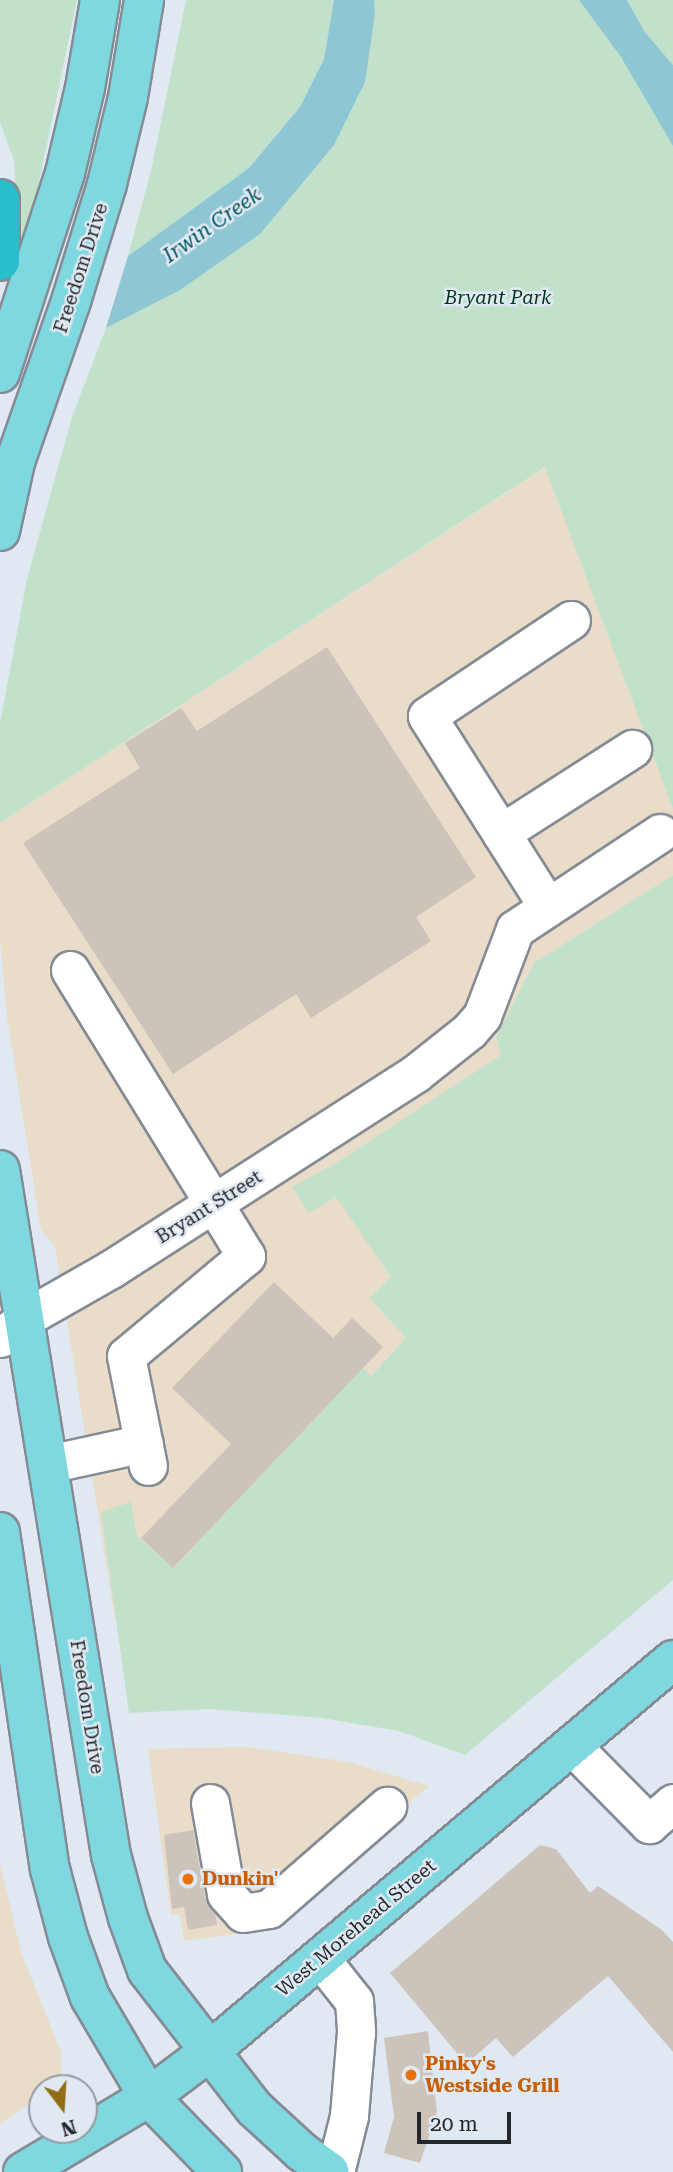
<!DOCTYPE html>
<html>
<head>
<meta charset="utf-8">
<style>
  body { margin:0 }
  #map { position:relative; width:673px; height:2172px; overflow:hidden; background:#e0e9f2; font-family:"Roboto Serif",serif }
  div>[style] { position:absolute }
  .commercial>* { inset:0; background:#e9dcc8 }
  .green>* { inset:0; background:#c2e1ca }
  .water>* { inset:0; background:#8fc6d3 }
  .building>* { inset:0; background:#ccc3bb }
  .roads { filter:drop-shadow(2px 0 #848b94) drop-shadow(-2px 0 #848b94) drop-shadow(0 2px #848b94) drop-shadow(0 -2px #848b94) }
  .minor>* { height:37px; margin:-18.5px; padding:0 18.5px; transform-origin:18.5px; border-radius:18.5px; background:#fff }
  .major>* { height:38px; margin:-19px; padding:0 19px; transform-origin:19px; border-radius:19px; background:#7fd8e0 }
  .highway>* { height:38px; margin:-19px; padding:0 19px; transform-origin:19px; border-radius:19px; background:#29becc }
  .dots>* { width:19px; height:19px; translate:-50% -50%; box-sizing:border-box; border:4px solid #e0e9f2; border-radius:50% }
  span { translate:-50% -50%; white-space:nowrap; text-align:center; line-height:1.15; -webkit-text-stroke:5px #e0e9f2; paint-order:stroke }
  .street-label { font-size:19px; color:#24272a }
  .park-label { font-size:19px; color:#01351a; font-style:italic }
  .food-label { font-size:19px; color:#c56008; font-weight:700 }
  .left { translate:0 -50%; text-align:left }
  .water-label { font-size:21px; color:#035563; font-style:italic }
  .north { position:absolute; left:28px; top:2074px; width:70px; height:70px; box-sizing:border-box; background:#e0e9f2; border:2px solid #959ba2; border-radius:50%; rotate:163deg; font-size:19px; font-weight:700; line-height:28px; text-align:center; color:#24272a }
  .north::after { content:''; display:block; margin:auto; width:24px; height:32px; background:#916e14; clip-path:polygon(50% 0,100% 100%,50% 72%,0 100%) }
  .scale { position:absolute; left:417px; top:2112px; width:94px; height:32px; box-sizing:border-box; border:4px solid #24272a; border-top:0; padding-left:9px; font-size:21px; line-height:24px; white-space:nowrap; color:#24272a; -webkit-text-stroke:5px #e0e9f2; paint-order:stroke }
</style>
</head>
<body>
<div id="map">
  <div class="commercial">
    <div style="clip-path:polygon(546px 467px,673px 809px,673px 875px,534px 963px,501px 1055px,326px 1170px,391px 1278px,370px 1298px,406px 1338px,179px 1581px,115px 1619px,55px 1247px,41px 1230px,7px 1017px,0 941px,0 823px)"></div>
    <div style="clip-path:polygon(247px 1747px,349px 1762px,429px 1786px,259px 1931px,184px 1941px,180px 1914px,171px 1915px,148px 1749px)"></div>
    <div style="clip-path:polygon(0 1863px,21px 1952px,61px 2052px,61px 2073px,53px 2088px,42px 2088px,42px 2095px,0 2124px)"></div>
  </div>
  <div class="green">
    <div style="clip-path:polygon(0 0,77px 0,23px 259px,15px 257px,17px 220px,14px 160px,0 123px)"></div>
    <div style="clip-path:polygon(186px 0,334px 0,324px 59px,300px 107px,249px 168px,128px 256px,151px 171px)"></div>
    <div style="clip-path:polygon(374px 0,673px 0,673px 65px,668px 59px,673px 85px,673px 809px,545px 467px,0 823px,0 723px,27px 579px,72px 417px,106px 328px,180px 289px,375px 14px)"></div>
    <div style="clip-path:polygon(673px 875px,673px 1580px,465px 1755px,399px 1731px,322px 1718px,210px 1709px,129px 1713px,101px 1512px,131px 1502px,137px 1536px,174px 1568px,363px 1368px,371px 1376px,406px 1338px,370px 1298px,391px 1277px,336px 1197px,309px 1213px,292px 1187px,336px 1163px,501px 1055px,496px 1037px,534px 963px)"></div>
  </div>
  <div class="water">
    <div style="clip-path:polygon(334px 0,374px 0,375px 14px,365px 82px,334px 145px,260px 234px,180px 290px,106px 328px,128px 256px,249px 168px,300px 107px,324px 59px)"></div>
    <div style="clip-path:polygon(579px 0,627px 0,644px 31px,673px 65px,673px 146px,621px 57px)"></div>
  </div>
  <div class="building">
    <div style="clip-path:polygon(327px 647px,476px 877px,416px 917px,431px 941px,311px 1018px,296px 994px,173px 1074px,23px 843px,140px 768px,125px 743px,181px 708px,197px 731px)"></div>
    <div style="clip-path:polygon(274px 1282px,333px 1338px,352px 1318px,383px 1347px,173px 1568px,141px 1538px,231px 1444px,172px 1388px)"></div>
    <div style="clip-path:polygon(193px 1830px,205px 1898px,215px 1913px,217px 1925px,188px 1930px,184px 1907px,172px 1909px,164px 1835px)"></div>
    <div style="clip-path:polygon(540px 1845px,556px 1849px,590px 1893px,598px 1886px,662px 1930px,673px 1942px,673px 2052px,608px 1976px,513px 2057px,496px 2038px,466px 2064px,390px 1973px)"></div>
    <div style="clip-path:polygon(428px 2031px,437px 2112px,420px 2163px,384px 2153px,394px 2117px,384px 2038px)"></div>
  </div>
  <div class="roads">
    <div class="minor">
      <div style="left:501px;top:833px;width:156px;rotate:-32.7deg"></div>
      <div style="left:548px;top:907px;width:226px;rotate:-122.4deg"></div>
      <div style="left:427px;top:716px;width:173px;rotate:-33.7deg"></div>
      <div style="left:70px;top:970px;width:336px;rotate:58.4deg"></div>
      <div style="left:246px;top:1256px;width:156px;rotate:140.2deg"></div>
      <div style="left:126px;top:1356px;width:112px;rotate:78.7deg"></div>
      <div style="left:0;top:1338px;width:32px;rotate:-39deg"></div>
      <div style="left:25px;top:1318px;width:99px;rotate:-29.7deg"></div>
      <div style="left:111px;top:1269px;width:363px;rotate:-32.7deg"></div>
      <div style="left:416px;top:1073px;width:68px;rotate:-38.4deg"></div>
      <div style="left:469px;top:1031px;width:20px;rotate:-49deg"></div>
      <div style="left:482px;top:1016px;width:93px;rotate:-69.2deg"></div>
      <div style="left:515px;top:929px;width:174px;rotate:-33.5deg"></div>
      <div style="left:48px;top:1464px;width:98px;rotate:-12.3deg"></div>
      <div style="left:572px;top:1746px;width:110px;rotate:45.4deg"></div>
      <div style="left:649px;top:1824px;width:32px;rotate:-41deg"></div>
      <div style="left:210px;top:1803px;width:92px;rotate:80deg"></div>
      <div style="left:226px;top:1894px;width:25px;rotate:48deg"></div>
      <div style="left:243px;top:1913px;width:26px;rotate:-9deg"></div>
      <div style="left:269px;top:1909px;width:157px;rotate:-41.1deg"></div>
      <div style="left:320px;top:1958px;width:55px;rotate:51.7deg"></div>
      <div style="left:354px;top:2001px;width:31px;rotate:86deg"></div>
      <div style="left:356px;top:2032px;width:84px;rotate:94.8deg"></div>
      <div style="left:349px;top:2116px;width:58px;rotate:104deg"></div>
    </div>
    <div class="major">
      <div style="left:0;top:373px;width:210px;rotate:-72deg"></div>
      <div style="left:65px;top:173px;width:87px;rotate:-76.8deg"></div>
      <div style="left:85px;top:88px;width:89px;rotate:-80.3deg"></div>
      <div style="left:0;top:531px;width:71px;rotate:-77.7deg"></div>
      <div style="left:15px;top:462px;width:174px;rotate:-70.8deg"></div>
      <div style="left:72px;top:298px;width:119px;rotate:-72.9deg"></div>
      <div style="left:107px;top:184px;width:89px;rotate:-76.4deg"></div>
      <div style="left:128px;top:97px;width:98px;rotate:-80.6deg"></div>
      <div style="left:0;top:1170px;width:694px;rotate:80.8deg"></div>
      <div style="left:111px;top:1855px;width:65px;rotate:74.9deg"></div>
      <div style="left:128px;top:1918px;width:55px;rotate:69.9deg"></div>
      <div style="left:147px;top:1970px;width:176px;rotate:52.2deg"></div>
      <div style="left:255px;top:2109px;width:64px;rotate:42.5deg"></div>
      <div style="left:302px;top:2152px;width:34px;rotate:36deg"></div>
      <div style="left:0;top:1532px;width:341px;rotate:81.6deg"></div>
      <div style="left:50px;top:1869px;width:70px;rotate:75.2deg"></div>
      <div style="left:68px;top:1937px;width:64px;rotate:69.9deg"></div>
      <div style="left:90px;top:1997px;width:116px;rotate:59.5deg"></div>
      <div style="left:149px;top:2097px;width:105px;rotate:45.8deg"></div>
      <div style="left:23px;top:2172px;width:147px;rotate:-30.8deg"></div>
      <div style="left:149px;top:2097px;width:76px;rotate:-37deg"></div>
      <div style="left:210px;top:2051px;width:606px;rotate:-40.18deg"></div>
    </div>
    <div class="highway">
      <div style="left:0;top:199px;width:62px;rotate:90deg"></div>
    </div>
  </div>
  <div class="dots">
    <div style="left:188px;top:1879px;background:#e8710a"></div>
    <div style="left:411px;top:2075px;background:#e8710a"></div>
  </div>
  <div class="street-label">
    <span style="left:81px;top:268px;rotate:-72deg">Freedom Drive</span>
    <span style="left:209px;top:1207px;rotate:-32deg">Bryant Street</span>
    <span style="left:87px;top:1707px;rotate:81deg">Freedom Drive</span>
    <span style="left:356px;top:1928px;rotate:-40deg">West Morehead Street</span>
  </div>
  <div class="park-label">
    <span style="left:498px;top:298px">Bryant Park</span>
  </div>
  <div class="food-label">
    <span class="left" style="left:202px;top:1879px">Dunkin'</span>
    <span class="left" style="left:425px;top:2075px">Pinky's<br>Westside Grill</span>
  </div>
  <div class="water-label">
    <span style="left:212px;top:225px;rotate:-35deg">Irwin Creek</span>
  </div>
  <div class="north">N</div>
  <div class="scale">20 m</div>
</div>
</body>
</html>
